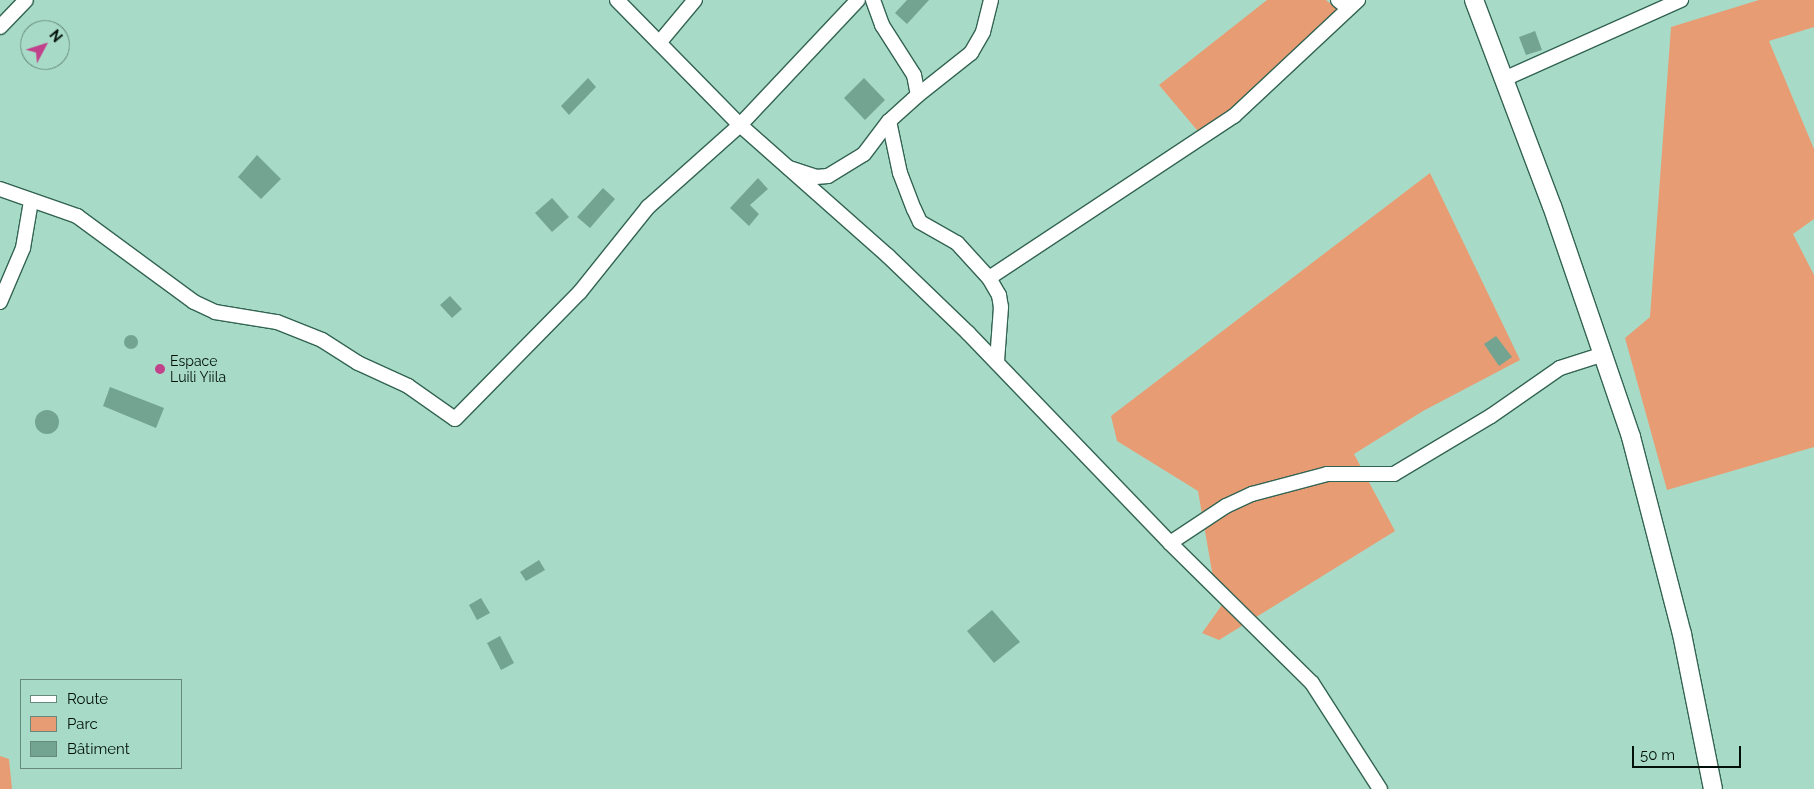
<!DOCTYPE html>
<html>
<head>
<meta charset="utf-8">
<style>
  body { margin:0 }
  #map { position:relative; width:1814px; height:789px; overflow:hidden; background:#a8dbc7; font-family:Raleway,sans-serif }
  div>[style] { position:absolute }
  .green>* { inset:0; background:#e89c73 }
  .building>* { inset:0; background:#72a491 }
  .round { border-radius:50% }
  .roads { filter:drop-shadow(1px 0 #336453) drop-shadow(-1px 0 #336453) drop-shadow(0 1px #336453) drop-shadow(0 -1px #336453) }
  .minor>* { height:14px; margin:-7px; padding:0 7px; transform-origin:7px; border-radius:7px; background:#fff }
  .tertiary>* { height:18px; margin:-9px; padding:0 9px; transform-origin:9px; border-radius:9px; background:#fff }
  .dots>* { width:14px; height:14px; translate:-50% -50%; box-sizing:border-box; border:2px solid #a8dbc7; border-radius:50% }
  span { translate:-50% -50%; white-space:nowrap; text-align:center; line-height:1.15; -webkit-text-stroke:4px #a8dbc7; paint-order:stroke }
  .poi-label { font-size:14px; color:#01110a }
  .left { translate:0 -50%; text-align:left }
  .legend { position:absolute; left:20px; top:679px; width:162px; height:90px; box-sizing:border-box; background:#a8dbc7; border:1px solid #658a7b; margin:0; padding:6px 9px; list-style:none; font-size:15px; color:#01110a }
  .legend li { display:flex; align-items:center; gap:10px; height:25px }
  .legend b { width:25px; border:1px solid #658a7b }
  .north { position:absolute; left:20px; top:20px; width:50px; height:50px; box-sizing:border-box; background:#a8dbc7; border:1px solid #658a7b; border-radius:50%; rotate:50deg; font-size:14px; font-weight:700; line-height:20px; text-align:center; color:#01110a }
  .north::after { content:''; display:block; margin:auto; width:18px; height:22px; background:#c1418b; clip-path:polygon(50% 0,100% 100%,50% 72%,0 100%) }
  .scale { position:absolute; left:1632px; top:746px; width:109px; height:22px; box-sizing:border-box; border:2px solid #01110a; border-top:0; padding-left:6px; font-size:15px; line-height:18px; white-space:nowrap; color:#01110a; -webkit-text-stroke:4px #a8dbc7; paint-order:stroke }
</style>
</head>
<body>
<div id="map">
  <div class="green">
    <div style="clip-path:polygon(1267px 0,1326px 0,1341px 12px,1202px 136px,1159px 85px)"></div>
    <div style="clip-path:polygon(1759px 0,1814px 0,1814px 27px,1769px 41px,1814px 149px,1814px 219px,1793px 234px,1814px 275px,1814px 447px,1667px 490px,1625px 338px,1650px 317px,1671px 27px)"></div>
    <div style="clip-path:polygon(1430px 173px,1520px 360px,1423px 411px,1354px 454px,1395px 531px,1219px 640px,1202px 633px,1227px 598px,1214px 583px,1198px 491px,1117px 441px,1111px 416px)"></div>
    <div style="clip-path:polygon(0 756px,9px 759px,12px 789px,0 789px)"></div>
  </div>
  <div class="building">
    <div style="clip-path:polygon(907px 0,929px 0,907px 24px,895px 13px)"></div>
    <div style="clip-path:polygon(1535px 31px,1542px 50px,1526px 55px,1519px 37px)"></div>
    <div style="clip-path:polygon(588px 78px,596px 87px,569px 115px,561px 106px)"></div>
    <div style="clip-path:polygon(864px 78px,885px 100px,865px 120px,844px 98px)"></div>
    <div style="clip-path:polygon(257px 155px,281px 179px,261px 199px,238px 177px)"></div>
    <div style="clip-path:polygon(758px 178px,768px 189px,750px 205px,759px 214px,749px 226px,730px 208px)"></div>
    <div style="clip-path:polygon(603px 188px,615px 199px,590px 228px,577px 217px)"></div>
    <div style="clip-path:polygon(552px 198px,569px 217px,552px 232px,535px 213px)"></div>
    <div style="clip-path:polygon(450px 296px,462px 309px,452px 318px,440px 305px)"></div>
    <div class="round" style="left:124px;top:335px;width:14px;height:14px"></div>
    <div style="clip-path:polygon(1496px 336px,1512px 357px,1499px 366px,1484px 344px)"></div>
    <div style="clip-path:polygon(110px 387px,164px 408px,156px 428px,103px 406px)"></div>
    <div class="round" style="left:35px;top:410px;width:24px;height:24px"></div>
    <div style="clip-path:polygon(539px 560px,545px 570px,526px 581px,520px 572px)"></div>
    <div style="clip-path:polygon(481px 598px,490px 613px,477px 620px,469px 605px)"></div>
    <div style="clip-path:polygon(992px 610px,1020px 642px,994px 663px,967px 631px)"></div>
    <div style="clip-path:polygon(500px 636px,514px 663px,501px 670px,487px 643px)"></div>
  </div>
  <div class="roads">
    <div class="minor">
      <div style="left:617px;top:0;width:175px;rotate:45.5deg"></div>
      <div style="left:740px;top:125px;width:198px;rotate:41.5deg"></div>
      <div style="left:888px;top:256px;width:111px;rotate:43.9deg"></div>
      <div style="left:968px;top:333px;width:291px;rotate:46.1deg"></div>
      <div style="left:1170px;top:543px;width:199px;rotate:44.6deg"></div>
      <div style="left:1312px;top:683px;width:126px;rotate:57.3deg"></div>
      <div style="left:873px;top:0;width:27px;rotate:70deg"></div>
      <div style="left:882px;top:25px;width:59px;rotate:57.4deg"></div>
      <div style="left:914px;top:75px;width:20px;rotate:79deg"></div>
      <div style="left:918px;top:95px;width:39px;rotate:138deg"></div>
      <div style="left:889px;top:121px;width:53px;rotate:78.1deg"></div>
      <div style="left:900px;top:173px;width:39px;rotate:69deg"></div>
      <div style="left:914px;top:209px;width:14px;rotate:65deg"></div>
      <div style="left:920px;top:222px;width:43px;rotate:29.6deg"></div>
      <div style="left:957px;top:243px;width:47px;rotate:47.6deg"></div>
      <div style="left:989px;top:278px;width:294px;rotate:-33.5deg"></div>
      <div style="left:1234px;top:116px;width:170px;rotate:-43.1deg"></div>
      <div style="left:1338px;top:0;width:13px;rotate:39deg"></div>
      <div style="left:0;top:27px;width:37px;rotate:-46deg"></div>
      <div style="left:659px;top:43px;width:56px;rotate:-50.1deg"></div>
      <div style="left:1504px;top:79px;width:194px;rotate:-24.1deg"></div>
      <div style="left:918px;top:95px;width:68px;rotate:-38.4deg"></div>
      <div style="left:971px;top:53px;width:24px;rotate:-60deg"></div>
      <div style="left:983px;top:32px;width:33px;rotate:-76deg"></div>
      <div style="left:789px;top:168px;width:28px;rotate:18deg"></div>
      <div style="left:816px;top:177px;width:12px;rotate:-5deg"></div>
      <div style="left:828px;top:176px;width:42px;rotate:-31.4deg"></div>
      <div style="left:864px;top:154px;width:41px;rotate:-52.9deg"></div>
      <div style="left:0;top:189px;width:82px;rotate:19.3deg"></div>
      <div style="left:77px;top:216px;width:145px;rotate:36.3deg"></div>
      <div style="left:194px;top:302px;width:23px;rotate:25deg"></div>
      <div style="left:215px;top:312px;width:63px;rotate:9.2deg"></div>
      <div style="left:277px;top:322px;width:48px;rotate:21.8deg"></div>
      <div style="left:322px;top:340px;width:43px;rotate:32.6deg"></div>
      <div style="left:358px;top:363px;width:55px;rotate:24.7deg"></div>
      <div style="left:408px;top:386px;width:57px;rotate:35.1deg"></div>
      <div style="left:455px;top:419px;width:178px;rotate:-45.5deg"></div>
      <div style="left:580px;top:292px;width:109px;rotate:-51.3deg"></div>
      <div style="left:648px;top:207px;width:123px;rotate:-41.7deg"></div>
      <div style="left:740px;top:125px;width:172px;rotate:-46.7deg"></div>
      <div style="left:989px;top:278px;width:20px;rotate:60deg"></div>
      <div style="left:999px;top:295px;width:12px;rotate:81deg"></div>
      <div style="left:1001px;top:307px;width:55px;rotate:94.2deg"></div>
      <div style="left:0;top:302px;width:59px;rotate:-66.9deg"></div>
      <div style="left:23px;top:248px;width:48px;rotate:-80.3deg"></div>
      <div style="left:1170px;top:543px;width:67px;rotate:-33.5deg"></div>
      <div style="left:1226px;top:506px;width:29px;rotate:-25deg"></div>
      <div style="left:1252px;top:494px;width:78px;rotate:-14.9deg"></div>
      <div style="left:1327px;top:474px;width:67px"></div>
      <div style="left:1394px;top:474px;width:113px;rotate:-30.9deg"></div>
      <div style="left:1491px;top:416px;width:84px;rotate:-34.8deg"></div>
      <div style="left:1560px;top:368px;width:46px;rotate:-17.7deg"></div>
    </div>
    <div class="tertiary">
      <div style="left:1474px;top:0;width:220px;rotate:69.3deg"></div>
      <div style="left:1552px;top:206px;width:244px;rotate:71.1deg"></div>
      <div style="left:1631px;top:437px;width:203px;rotate:75.5deg"></div>
      <div style="left:1682px;top:634px;width:158px;rotate:78.7deg"></div>
    </div>
  </div>
  <div class="dots">
    <div style="left:160px;top:369px;background:#c1418b"></div>
  </div>
  <div class="poi-label">
    <span class="left" style="left:170px;top:369px">Espace<br>Luili Yiila</span>
  </div>
  <ul class="legend">
  <li><b style="height:6px;background:#fff"></b>Route</li>
  <li><b style="height:14px;background:#e89c73"></b>Parc</li>
  <li><b style="height:14px;background:#72a491"></b>Bâtiment</li>
  </ul>
  <div class="north">N</div>
  <div class="scale">50 m</div>
</div>
</body>
</html>
